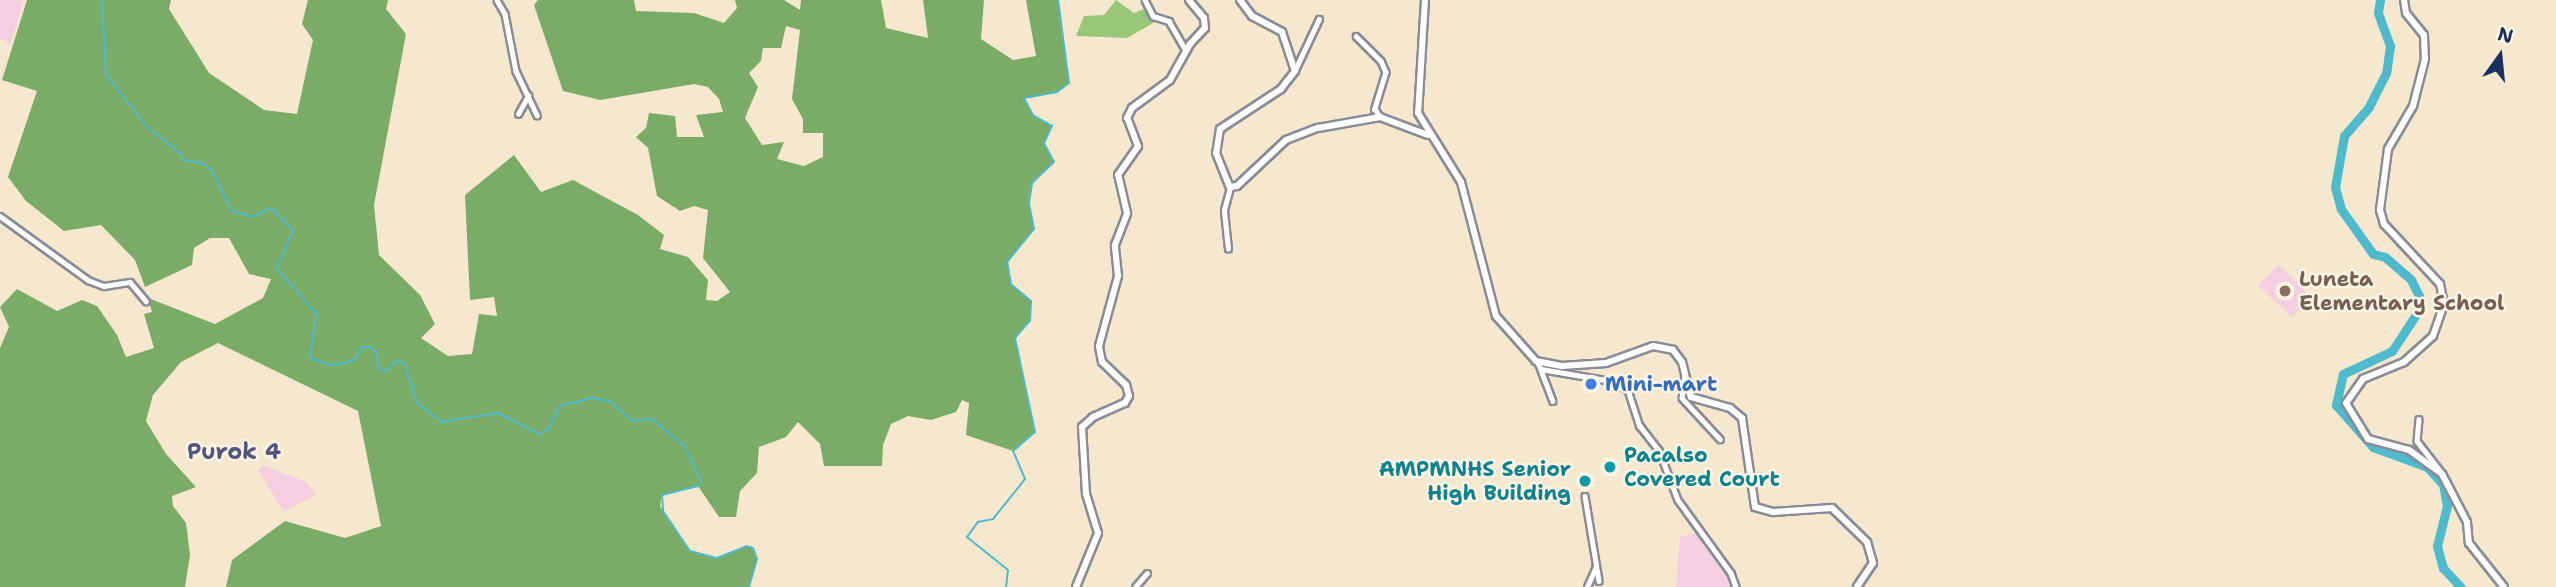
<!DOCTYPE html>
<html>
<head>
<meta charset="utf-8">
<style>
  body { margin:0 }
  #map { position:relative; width:2556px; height:587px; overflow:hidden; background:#f5e8cf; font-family:"Shantell Sans",sans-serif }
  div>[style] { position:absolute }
  .built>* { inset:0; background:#f3cfdf }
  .green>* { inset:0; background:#98c877 }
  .forest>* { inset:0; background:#7aac68 }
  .stream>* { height:2px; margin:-1px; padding:0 1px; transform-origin:1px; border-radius:1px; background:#50bacd }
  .river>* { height:9px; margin:-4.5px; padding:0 4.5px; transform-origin:4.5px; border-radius:4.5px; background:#50bacd }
  .roads { filter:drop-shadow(2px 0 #888c96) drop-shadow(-2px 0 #888c96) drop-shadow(0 2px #888c96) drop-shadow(0 -2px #888c96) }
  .street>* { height:4.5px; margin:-2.25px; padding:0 2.25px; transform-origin:2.25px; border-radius:2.25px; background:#fff }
  .secondary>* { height:6px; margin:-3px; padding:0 3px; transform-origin:3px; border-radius:3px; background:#fff }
  .dots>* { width:19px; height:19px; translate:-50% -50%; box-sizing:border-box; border:4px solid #fcf5e5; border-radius:50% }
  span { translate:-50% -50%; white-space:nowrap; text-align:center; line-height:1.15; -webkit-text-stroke:5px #fcf5e5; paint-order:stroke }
  .education-label { font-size:21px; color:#785e54; font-weight:700 }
  .left { translate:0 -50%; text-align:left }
  .shop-label { font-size:21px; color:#366cbe; font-weight:700 }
  .culture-label { font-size:21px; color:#0d838f; font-weight:700 }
  .right { translate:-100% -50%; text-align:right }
  .neighbourhood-label { font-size:23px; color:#535581; font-weight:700 }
  .north { position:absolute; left:2465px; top:21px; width:70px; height:70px; -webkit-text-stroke:5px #fcf5e5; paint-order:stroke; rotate:15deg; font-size:19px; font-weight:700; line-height:28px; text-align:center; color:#1b2f5e }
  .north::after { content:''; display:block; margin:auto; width:24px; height:32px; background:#1b2f5e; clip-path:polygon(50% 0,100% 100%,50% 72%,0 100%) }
</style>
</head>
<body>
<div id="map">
  <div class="built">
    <div style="clip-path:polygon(0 0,24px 0,11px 43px,0 39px)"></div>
    <div style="clip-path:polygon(2278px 265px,2311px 296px,2292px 317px,2258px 286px)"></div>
    <div style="clip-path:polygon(263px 465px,306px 482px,315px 495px,284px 512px,258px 470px)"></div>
    <div style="clip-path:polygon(1697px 533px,1725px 572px,1731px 587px,1676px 587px,1680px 537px)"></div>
  </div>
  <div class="green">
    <div style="clip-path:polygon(1116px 0,1134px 13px,1147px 8px,1155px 22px,1127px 38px,1076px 36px,1084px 16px,1104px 15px)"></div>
  </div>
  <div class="forest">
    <div style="clip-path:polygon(evenodd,27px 0,171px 0,169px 9px,209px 73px,264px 110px,297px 114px,313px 40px,302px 24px,308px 0,388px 0,386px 9px,406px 34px,374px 205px,379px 255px,420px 295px,435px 324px,421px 338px,448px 356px,472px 354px,479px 314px,497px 316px,494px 297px,470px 300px,465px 195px,514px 155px,541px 192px,573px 180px,638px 215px,664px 235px,660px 249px,688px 257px,708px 280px,706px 300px,717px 301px,730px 292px,703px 258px,708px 210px,694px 206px,680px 211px,657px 196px,648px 148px,636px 137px,646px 128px,649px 113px,675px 116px,677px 137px,704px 137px,696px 115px,723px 112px,719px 99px,708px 87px,694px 84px,600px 100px,563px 91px,534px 5px,538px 0,634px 0,636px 11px,694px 13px,724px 23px,737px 8px,735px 0,784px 0,800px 10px,801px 0,881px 0,886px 28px,928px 38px,923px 0,984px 0,981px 39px,1013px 60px,1036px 56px,1026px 0,1058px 0,1069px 83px,1057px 92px,1024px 99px,1033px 115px,1052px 126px,1044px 143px,1054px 162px,1032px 183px,1029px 203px,1034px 229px,1008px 262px,1011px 284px,1031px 301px,1030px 321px,1015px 338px,1035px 432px,1013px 451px,966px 435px,969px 403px,962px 400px,956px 412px,931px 420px,908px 416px,891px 424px,883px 445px,882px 466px,824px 466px,820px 444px,798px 422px,786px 437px,759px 447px,757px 473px,740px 491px,736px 517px,719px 517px,698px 486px,662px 495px,660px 506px,690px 551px,717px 558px,746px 546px,753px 548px,757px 559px,749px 587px,226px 587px,232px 560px,285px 521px,345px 538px,381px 526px,358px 411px,218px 343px,181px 362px,153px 395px,146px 421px,166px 454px,196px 487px,172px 496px,173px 506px,186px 523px,190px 555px,185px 587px,0 587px,0 348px,9px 327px,0 307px,17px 289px,57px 311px,82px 300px,97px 306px,117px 335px,126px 357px,154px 348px,144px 314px,152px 312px,148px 298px,215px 324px,263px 298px,271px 279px,249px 274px,229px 238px,210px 238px,194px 248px,192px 265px,145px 287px,135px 260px,101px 225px,64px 231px,26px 201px,8px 177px,37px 91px,2px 80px,27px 0,786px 26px,800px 30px,792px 99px,803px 119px,803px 133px,823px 133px,823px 157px,804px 166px,777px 159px,784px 142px,762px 145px,745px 118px,758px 87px,749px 73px,761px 61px,763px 48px,781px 48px,786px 26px)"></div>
  </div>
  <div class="stream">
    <div style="left:102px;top:0;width:74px;rotate:86.9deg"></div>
    <div style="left:106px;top:74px;width:67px;rotate:52.3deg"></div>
    <div style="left:147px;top:127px;width:41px;rotate:38deg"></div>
    <div style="left:179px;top:152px;width:9px;rotate:63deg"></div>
    <div style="left:183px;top:160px;width:20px;rotate:9deg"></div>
    <div style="left:203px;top:163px;width:11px;rotate:41deg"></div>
    <div style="left:211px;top:170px;width:46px;rotate:62.9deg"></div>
    <div style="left:232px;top:211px;width:22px;rotate:16deg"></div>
    <div style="left:253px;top:217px;width:20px;rotate:-27deg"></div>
    <div style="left:271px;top:208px;width:31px;rotate:45deg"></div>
    <div style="left:293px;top:230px;width:42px;rotate:112.3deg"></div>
    <div style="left:277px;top:269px;width:59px;rotate:48.4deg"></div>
    <div style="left:316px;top:313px;width:45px;rotate:97.6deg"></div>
    <div style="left:310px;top:358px;width:20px;rotate:20deg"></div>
    <div style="left:329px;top:365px;width:16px;rotate:-7deg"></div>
    <div style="left:345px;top:363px;width:9px;rotate:-18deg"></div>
    <div style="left:354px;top:360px;width:15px;rotate:-58deg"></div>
    <div style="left:362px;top:347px;width:8px"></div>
    <div style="left:370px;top:347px;width:9px;rotate:41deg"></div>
    <div style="left:377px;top:353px;width:15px;rotate:86deg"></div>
    <div style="left:378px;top:368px;width:8px;rotate:30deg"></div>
    <div style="left:385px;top:372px;width:18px;rotate:-43deg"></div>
    <div style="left:398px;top:360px;width:8px;rotate:30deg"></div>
    <div style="left:405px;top:364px;width:41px;rotate:72.9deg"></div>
    <div style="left:417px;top:403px;width:31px;rotate:38deg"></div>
    <div style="left:441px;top:422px;width:58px;rotate:-9deg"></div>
    <div style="left:498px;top:413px;width:46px;rotate:27.1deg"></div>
    <div style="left:539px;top:434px;width:10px;rotate:-29deg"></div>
    <div style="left:548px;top:429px;width:26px;rotate:-62deg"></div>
    <div style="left:560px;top:406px;width:32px;rotate:-14deg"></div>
    <div style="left:591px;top:398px;width:19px;rotate:9deg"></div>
    <div style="left:610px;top:401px;width:30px;rotate:42deg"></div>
    <div style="left:632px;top:421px;width:20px;rotate:-6deg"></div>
    <div style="left:652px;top:419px;width:43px;rotate:40.3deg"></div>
    <div style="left:685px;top:447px;width:38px;rotate:65deg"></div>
    <div style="left:701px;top:481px;width:6px;rotate:121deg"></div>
    <div style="left:698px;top:486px;width:37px;rotate:166deg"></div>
    <div style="left:662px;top:495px;width:16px;rotate:86deg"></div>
    <div style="left:663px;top:511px;width:48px;rotate:56deg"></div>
    <div style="left:690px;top:551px;width:28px;rotate:15deg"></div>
    <div style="left:717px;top:558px;width:31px;rotate:-22deg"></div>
    <div style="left:746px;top:546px;width:7px;rotate:16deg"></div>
    <div style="left:753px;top:548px;width:12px;rotate:70deg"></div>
    <div style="left:757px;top:559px;width:29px;rotate:106deg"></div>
    <div style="left:1006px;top:587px;width:17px;rotate:-83deg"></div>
    <div style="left:1008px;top:570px;width:53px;rotate:-141.2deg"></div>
    <div style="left:967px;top:537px;width:19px;rotate:-54deg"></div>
    <div style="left:978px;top:522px;width:15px;rotate:-11deg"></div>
    <div style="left:993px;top:519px;width:51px;rotate:-51.3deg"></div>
    <div style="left:1025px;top:479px;width:30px;rotate:-113deg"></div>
    <div style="left:1013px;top:451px;width:29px;rotate:-41deg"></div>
    <div style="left:1035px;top:432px;width:96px;rotate:-102deg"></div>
    <div style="left:1015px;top:338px;width:23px;rotate:-49deg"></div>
    <div style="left:1030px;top:321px;width:20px;rotate:-87deg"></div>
    <div style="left:1031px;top:301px;width:26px;rotate:-140deg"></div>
    <div style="left:1011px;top:284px;width:22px;rotate:-100deg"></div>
    <div style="left:1007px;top:262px;width:43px;rotate:-50.7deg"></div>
    <div style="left:1034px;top:229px;width:26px;rotate:-101deg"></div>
    <div style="left:1029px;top:203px;width:20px;rotate:-81deg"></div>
    <div style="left:1032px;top:183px;width:30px;rotate:-44deg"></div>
    <div style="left:1054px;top:162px;width:21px;rotate:-118deg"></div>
    <div style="left:1044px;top:143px;width:19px;rotate:-65deg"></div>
    <div style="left:1052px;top:126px;width:22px;rotate:-150deg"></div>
    <div style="left:1033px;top:115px;width:19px;rotate:-118deg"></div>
    <div style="left:1024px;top:98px;width:34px;rotate:-10deg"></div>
    <div style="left:1057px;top:92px;width:15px;rotate:-37deg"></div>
    <div style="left:1069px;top:83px;width:84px;rotate:-97.5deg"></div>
  </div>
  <div class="river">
    <div style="left:2380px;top:0;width:13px;rotate:99deg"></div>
    <div style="left:2378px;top:13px;width:35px;rotate:70deg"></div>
    <div style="left:2390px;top:46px;width:27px;rotate:98deg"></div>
    <div style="left:2386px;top:73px;width:38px;rotate:117deg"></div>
    <div style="left:2369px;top:107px;width:38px;rotate:131deg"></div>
    <div style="left:2344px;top:136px;width:52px;rotate:100deg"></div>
    <div style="left:2335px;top:187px;width:23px;rotate:75deg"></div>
    <div style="left:2341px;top:209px;width:55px;rotate:54.6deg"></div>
    <div style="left:2373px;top:254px;width:12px;rotate:14deg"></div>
    <div style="left:2385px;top:257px;width:35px;rotate:41deg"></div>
    <div style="left:2411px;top:280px;width:18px;rotate:63deg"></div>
    <div style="left:2419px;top:296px;width:17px;rotate:97deg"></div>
    <div style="left:2417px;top:313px;width:45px;rotate:123.3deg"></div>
    <div style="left:2392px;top:351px;width:54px;rotate:154.9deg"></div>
    <div style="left:2343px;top:374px;width:32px;rotate:103deg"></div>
    <div style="left:2336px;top:405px;width:56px;rotate:48.6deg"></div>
    <div style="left:2373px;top:447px;width:58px;rotate:20.3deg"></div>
    <div style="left:2427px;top:467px;width:23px;rotate:47deg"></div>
    <div style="left:2443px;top:484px;width:22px;rotate:80deg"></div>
    <div style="left:2447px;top:506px;width:41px;rotate:104deg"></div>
    <div style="left:2437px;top:546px;width:23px;rotate:75deg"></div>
    <div style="left:2443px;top:568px;width:26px;rotate:47deg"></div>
  </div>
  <div class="roads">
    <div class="street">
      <div style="left:497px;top:0;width:16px;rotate:60deg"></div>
      <div style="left:505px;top:14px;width:58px;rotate:79.1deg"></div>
      <div style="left:516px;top:71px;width:49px;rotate:64.5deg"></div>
      <div style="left:1145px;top:0;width:18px;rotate:63deg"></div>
      <div style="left:1153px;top:16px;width:17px;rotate:17deg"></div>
      <div style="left:1169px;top:21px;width:34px;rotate:60deg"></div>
      <div style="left:1356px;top:36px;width:35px;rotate:45deg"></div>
      <div style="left:1381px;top:61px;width:12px;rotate:66deg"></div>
      <div style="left:1386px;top:72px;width:39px;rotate:107deg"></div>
      <div style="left:1375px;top:109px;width:9px;rotate:58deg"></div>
      <div style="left:1295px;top:70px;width:56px;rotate:-64.8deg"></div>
      <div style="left:518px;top:114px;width:21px;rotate:-61deg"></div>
      <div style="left:0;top:216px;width:109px;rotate:36deg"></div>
      <div style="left:88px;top:280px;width:17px;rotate:21deg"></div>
      <div style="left:104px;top:286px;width:26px;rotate:-9deg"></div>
      <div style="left:130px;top:282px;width:25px;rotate:50deg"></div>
      <div style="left:1228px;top:249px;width:39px;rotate:-96deg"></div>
      <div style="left:1224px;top:210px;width:24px;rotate:-75deg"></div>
      <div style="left:1537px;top:361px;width:9px;rotate:63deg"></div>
      <div style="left:1541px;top:369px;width:71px;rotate:9.7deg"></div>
      <div style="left:1611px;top:381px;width:19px;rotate:28deg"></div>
      <div style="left:1628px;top:390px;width:38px;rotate:72deg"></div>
      <div style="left:1640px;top:426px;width:31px;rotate:52deg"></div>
      <div style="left:1659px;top:450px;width:53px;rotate:69.2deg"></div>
      <div style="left:1678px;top:500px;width:90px;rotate:54deg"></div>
      <div style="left:1731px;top:573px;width:15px;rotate:70deg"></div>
      <div style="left:1541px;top:370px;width:33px;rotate:69deg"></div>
      <div style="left:1685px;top:375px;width:23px;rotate:97deg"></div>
      <div style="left:1682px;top:398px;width:56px;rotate:47.2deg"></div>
      <div style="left:2419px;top:419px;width:22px;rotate:95deg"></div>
      <div style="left:2417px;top:441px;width:37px;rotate:52deg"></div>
      <div style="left:1585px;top:496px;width:86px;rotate:80.6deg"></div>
      <div style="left:1135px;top:587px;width:18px;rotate:-49deg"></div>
      <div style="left:1587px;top:587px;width:20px;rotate:-66deg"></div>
    </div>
    <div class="secondary">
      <div style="left:1240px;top:0;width:20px;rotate:53deg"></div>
      <div style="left:1252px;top:16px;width:34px;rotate:28deg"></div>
      <div style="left:1282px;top:32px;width:41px;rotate:71.6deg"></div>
      <div style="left:1295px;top:71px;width:23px;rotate:128deg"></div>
      <div style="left:1281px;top:89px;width:73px;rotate:146.7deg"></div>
      <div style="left:1220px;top:129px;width:24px;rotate:99deg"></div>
      <div style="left:1216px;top:153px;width:37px;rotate:68deg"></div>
      <div style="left:1230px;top:187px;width:7px;rotate:-8deg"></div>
      <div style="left:1237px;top:186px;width:67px;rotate:-43.2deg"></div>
      <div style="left:1286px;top:140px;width:34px;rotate:-21deg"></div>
      <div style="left:1318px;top:128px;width:63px;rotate:-10.1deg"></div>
      <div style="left:1380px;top:117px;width:51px;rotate:20.6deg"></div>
      <div style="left:1425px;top:0;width:113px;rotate:93.5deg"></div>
      <div style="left:1418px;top:113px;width:81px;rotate:58.1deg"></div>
      <div style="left:1461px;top:182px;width:138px;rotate:75.4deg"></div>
      <div style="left:1496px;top:316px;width:60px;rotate:48.4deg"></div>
      <div style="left:1536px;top:361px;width:26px;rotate:11deg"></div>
      <div style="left:1562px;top:366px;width:44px;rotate:-3.9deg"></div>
      <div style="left:1606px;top:363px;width:50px;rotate:-19.9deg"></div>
      <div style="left:1653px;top:346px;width:20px;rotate:11deg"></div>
      <div style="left:1673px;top:350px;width:15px;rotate:53deg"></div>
      <div style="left:1682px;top:362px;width:36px;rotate:76deg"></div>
      <div style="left:1691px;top:397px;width:41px;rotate:15.8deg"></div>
      <div style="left:1730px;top:408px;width:16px;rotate:40deg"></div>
      <div style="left:1742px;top:418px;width:90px;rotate:81.7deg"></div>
      <div style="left:1755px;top:507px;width:19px;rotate:16deg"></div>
      <div style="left:1773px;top:512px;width:59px;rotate:-3.9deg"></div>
      <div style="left:1832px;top:508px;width:49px;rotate:44.2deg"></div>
      <div style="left:1867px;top:542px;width:22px;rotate:74deg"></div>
      <div style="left:1873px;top:563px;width:29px;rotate:124deg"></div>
      <div style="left:2404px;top:0;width:13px;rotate:81deg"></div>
      <div style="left:2406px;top:13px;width:28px;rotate:51deg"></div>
      <div style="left:2424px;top:35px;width:24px;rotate:88deg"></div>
      <div style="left:2425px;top:59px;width:49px;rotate:104.3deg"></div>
      <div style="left:2413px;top:106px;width:50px;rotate:120.2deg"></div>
      <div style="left:2388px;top:149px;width:62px;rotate:97.5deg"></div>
      <div style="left:2380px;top:210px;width:15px;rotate:74deg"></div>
      <div style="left:2384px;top:224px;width:82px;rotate:47deg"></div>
      <div style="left:2440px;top:284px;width:20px;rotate:79deg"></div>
      <div style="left:2444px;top:304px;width:34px;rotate:109deg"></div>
      <div style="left:2433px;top:336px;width:39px;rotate:138deg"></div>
      <div style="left:2404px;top:362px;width:44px;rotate:157.5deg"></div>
      <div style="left:2363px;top:379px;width:29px;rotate:125deg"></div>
      <div style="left:2346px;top:403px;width:42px;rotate:58.6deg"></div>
      <div style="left:2368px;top:439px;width:42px;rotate:15deg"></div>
      <div style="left:2409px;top:450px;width:41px;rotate:36deg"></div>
      <div style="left:2442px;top:474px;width:54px;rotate:62.5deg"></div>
      <div style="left:2467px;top:522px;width:21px;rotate:85deg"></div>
      <div style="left:2469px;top:543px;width:56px;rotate:51.5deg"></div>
      <div style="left:1076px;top:587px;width:58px;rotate:-67.8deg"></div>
      <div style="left:1098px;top:533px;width:41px;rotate:-107.1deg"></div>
      <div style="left:1086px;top:494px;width:67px;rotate:-93.4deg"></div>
      <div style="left:1082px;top:427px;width:15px;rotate:-42deg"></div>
      <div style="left:1093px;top:417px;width:35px;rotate:-24deg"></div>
      <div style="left:1125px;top:403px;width:8px;rotate:-60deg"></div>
      <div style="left:1129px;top:396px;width:11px;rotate:-105deg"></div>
      <div style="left:1126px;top:385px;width:33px;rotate:-136deg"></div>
      <div style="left:1102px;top:362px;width:16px;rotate:-101deg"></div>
      <div style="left:1099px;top:346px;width:73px;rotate:-74.8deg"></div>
      <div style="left:1118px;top:276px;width:31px;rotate:-96deg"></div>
      <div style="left:1115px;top:245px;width:34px;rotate:-69deg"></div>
      <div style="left:1127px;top:213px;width:39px;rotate:-103deg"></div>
      <div style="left:1118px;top:175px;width:35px;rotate:-55deg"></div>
      <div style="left:1138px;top:146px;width:30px;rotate:-111deg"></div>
      <div style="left:1127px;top:118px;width:11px;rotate:-63deg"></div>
      <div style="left:1132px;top:108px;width:47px;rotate:-36.4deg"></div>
      <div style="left:1170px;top:80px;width:41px;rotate:-60.9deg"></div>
      <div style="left:1190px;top:44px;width:22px;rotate:-47deg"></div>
      <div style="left:1205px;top:28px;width:10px;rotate:-96deg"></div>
      <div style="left:1204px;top:18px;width:23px;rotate:-130deg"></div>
    </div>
  </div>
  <div class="dots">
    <div style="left:2285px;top:291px;background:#8d6e63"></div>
    <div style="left:1591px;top:384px;background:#3f7fe0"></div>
    <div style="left:1610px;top:467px;background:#0f9aa8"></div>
    <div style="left:1585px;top:481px;background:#0f9aa8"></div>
  </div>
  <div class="education-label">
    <span class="left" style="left:2299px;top:291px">Luneta<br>Elementary School</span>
  </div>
  <div class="shop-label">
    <span class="left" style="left:1605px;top:384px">Mini-mart</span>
  </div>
  <div class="culture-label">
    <span class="left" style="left:1624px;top:467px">Pacalso<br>Covered Court</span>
    <span class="right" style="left:1571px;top:481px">AMPMNHS Senior<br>High Building</span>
  </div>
  <div class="neighbourhood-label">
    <span style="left:234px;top:451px">Purok 4</span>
  </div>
  <div class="north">N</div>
</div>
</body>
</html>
